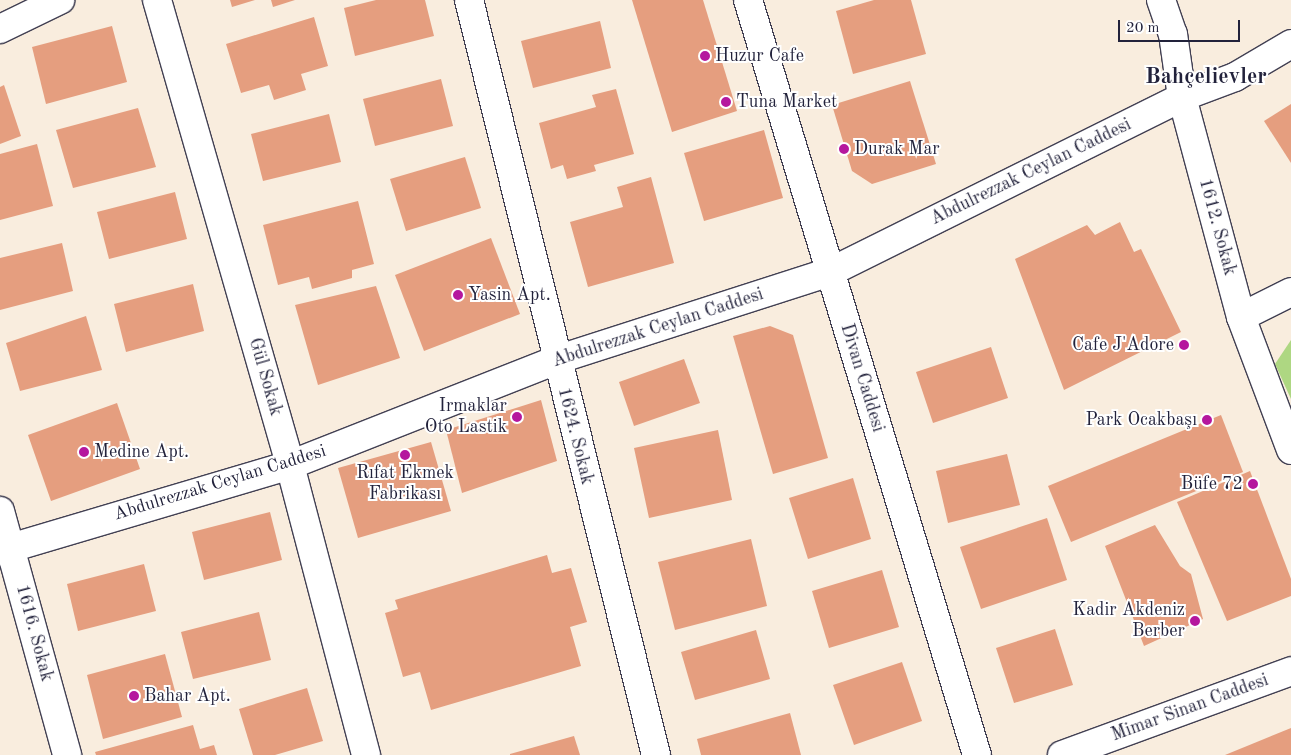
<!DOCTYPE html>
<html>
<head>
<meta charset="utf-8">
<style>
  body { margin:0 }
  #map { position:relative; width:1291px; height:755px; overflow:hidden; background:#f9edde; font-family:"Old Standard TT",serif }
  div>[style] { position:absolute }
  .green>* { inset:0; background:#aed782 }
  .building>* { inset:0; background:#e59e7f }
  .roads { filter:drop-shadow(1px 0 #424053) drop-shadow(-1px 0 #424053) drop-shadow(0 1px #424053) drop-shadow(0 -1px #424053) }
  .minor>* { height:28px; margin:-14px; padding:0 14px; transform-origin:14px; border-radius:14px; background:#fff }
  .dots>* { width:14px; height:14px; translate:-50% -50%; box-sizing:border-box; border:2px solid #fff; border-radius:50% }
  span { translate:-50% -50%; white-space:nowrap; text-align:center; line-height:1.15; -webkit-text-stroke:4px #fff; paint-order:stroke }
  .poi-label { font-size:18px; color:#22223b }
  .left { translate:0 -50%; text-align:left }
  .right { translate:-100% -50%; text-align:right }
  .street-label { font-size:18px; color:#22223b }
  .district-label { font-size:22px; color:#22223b; font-weight:700 }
  .scale { position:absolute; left:1118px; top:20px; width:122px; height:22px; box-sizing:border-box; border:2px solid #22223b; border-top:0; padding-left:6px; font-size:15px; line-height:18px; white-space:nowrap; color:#22223b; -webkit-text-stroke:4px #fff; paint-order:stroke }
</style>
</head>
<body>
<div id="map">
  <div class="green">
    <div style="clip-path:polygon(1291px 340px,1291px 399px,1275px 364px)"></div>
  </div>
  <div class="building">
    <div style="clip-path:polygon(230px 0,255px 0,232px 7px)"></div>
    <div style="clip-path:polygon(271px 0,295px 0,273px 7px)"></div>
    <div style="clip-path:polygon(376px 0,425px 0,434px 36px,355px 56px,344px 8px)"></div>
    <div style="clip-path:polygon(632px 0,703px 0,737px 111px,672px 132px)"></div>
    <div style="clip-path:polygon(874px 0,911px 0,926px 54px,853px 74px,836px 11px)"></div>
    <div style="clip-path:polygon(314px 17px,328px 66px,301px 74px,306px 90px,274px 100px,269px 85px,241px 93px,226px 44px)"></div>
    <div style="clip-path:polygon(600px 21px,611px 68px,533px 88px,521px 41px)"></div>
    <div style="clip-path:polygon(112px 26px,127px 82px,46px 104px,32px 47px)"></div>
    <div style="clip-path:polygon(441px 79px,453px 126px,375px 146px,363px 99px)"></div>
    <div style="clip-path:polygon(910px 81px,936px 164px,872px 184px,852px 171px,832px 105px)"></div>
    <div style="clip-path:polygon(4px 85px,21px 136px,0 144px,0 87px)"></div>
    <div style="clip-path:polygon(616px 89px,634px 154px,594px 165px,596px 171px,567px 179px,563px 165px,551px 169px,539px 123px,596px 107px,592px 95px)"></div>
    <div style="clip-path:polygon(1291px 104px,1291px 163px,1264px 121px)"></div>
    <div style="clip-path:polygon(138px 108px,156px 167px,73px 188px,56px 130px)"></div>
    <div style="clip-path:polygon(329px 114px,341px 162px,263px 181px,251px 134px)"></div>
    <div style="clip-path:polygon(764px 130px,783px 198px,704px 221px,684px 153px)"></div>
    <div style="clip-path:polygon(37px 144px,53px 206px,0 220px,0 154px)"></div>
    <div style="clip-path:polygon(465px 157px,481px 208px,406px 231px,390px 179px)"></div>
    <div style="clip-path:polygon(651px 177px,674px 263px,588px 287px,570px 222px,623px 207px,617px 187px)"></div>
    <div style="clip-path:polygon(175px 192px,187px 239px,109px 259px,97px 212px)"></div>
    <div style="clip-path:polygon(358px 201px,374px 264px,352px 270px,352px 278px,312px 289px,309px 277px,278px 285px,263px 225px)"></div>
    <div style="clip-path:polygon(1120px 222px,1134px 252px,1141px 249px,1181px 332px,1064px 390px,1015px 259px,1087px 225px,1095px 235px)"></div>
    <div style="clip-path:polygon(491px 238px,520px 314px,424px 351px,395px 275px)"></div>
    <div style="clip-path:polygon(62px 243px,73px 291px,0 310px,0 258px)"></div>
    <div style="clip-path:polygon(193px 284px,204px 331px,126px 352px,114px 304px)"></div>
    <div style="clip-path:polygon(376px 286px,400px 358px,318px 385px,295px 305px)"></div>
    <div style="clip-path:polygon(86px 316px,102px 370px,20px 391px,6px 343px)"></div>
    <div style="clip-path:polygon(770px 326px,793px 335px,828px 458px,773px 474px,733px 336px)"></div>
    <div style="clip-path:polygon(991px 347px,1008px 398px,933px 423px,916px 372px)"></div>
    <div style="clip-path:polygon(684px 359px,700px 403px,634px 426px,619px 382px)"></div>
    <div style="clip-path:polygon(541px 400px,557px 461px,462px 493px,446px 430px)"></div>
    <div style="clip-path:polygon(117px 403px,140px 469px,51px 501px,28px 435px)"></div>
    <div style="clip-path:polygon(1221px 415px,1243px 472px,1071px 542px,1048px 486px)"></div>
    <div style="clip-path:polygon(718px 430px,732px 500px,649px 518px,634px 448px)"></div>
    <div style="clip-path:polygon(431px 442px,451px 511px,358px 538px,338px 468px)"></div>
    <div style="clip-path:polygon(1007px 454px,1020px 505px,948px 523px,936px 471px)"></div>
    <div style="clip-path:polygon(1250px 471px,1291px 579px,1291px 596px,1227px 621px,1177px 502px)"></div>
    <div style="clip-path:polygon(853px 478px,871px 539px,808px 559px,789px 498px)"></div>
    <div style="clip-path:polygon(270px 512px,282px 560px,204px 580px,192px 532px)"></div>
    <div style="clip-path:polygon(1047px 518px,1067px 580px,981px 609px,960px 547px)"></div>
    <div style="clip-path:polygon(1155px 525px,1180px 566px,1191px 574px,1203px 619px,1144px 646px,1105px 546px)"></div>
    <div style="clip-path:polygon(751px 539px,767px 606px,675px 630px,658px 562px)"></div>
    <div style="clip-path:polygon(547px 555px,552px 573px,571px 568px,587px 622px,570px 627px,581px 666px,431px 710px,420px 672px,403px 677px,385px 613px,398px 609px,395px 600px)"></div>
    <div style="clip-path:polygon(144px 564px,156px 611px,78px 631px,67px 584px)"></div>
    <div style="clip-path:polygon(882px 570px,899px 627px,829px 648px,812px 591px)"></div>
    <div style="clip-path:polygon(259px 612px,271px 660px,193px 679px,181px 632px)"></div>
    <div style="clip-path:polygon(1055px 629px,1073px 685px,1014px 703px,996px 648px)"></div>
    <div style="clip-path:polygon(756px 630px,770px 679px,695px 700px,681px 652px)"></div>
    <div style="clip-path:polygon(165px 654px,182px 717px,103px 739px,87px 675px)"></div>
    <div style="clip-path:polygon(902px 662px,922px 721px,854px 745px,833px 685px)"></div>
    <div style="clip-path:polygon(307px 688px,323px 741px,275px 755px,253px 755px,239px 709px)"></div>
    <div style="clip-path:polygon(790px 713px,801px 755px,701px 755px,697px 739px)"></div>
    <div style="clip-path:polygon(193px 725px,200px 749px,214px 745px,217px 755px,96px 755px,95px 752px)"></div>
    <div style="clip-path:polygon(1291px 728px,1291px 755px,1225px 755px)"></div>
    <div style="clip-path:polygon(574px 736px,580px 755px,510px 755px,510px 754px)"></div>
  </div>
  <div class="roads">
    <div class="minor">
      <div style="left:157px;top:0;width:484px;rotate:74deg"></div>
      <div style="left:290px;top:465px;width:300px;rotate:75.3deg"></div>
      <div style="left:469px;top:0;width:778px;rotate:76.09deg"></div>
      <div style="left:748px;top:0;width:789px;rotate:73.13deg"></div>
      <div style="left:1161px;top:0;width:36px;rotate:71deg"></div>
      <div style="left:1173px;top:34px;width:64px;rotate:81.9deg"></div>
      <div style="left:1182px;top:97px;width:228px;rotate:75deg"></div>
      <div style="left:1241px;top:317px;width:142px;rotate:69.4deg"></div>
      <div style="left:0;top:29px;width:67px;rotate:-25.8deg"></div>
      <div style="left:1241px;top:317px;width:56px;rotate:-26.6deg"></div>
      <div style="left:0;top:511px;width:253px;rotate:74.6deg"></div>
      <div style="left:0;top:551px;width:302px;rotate:-16.5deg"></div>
      <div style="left:290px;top:465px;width:286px;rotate:-21.5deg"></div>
      <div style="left:556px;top:360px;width:288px;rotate:-17.8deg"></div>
      <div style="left:830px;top:272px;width:393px;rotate:-26.4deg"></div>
      <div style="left:1182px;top:97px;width:57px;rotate:-20.7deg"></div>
      <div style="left:1235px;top:77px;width:65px;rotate:-30.5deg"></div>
      <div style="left:1062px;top:755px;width:244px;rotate:-20.1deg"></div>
    </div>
  </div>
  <div class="dots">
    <div style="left:705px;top:56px;background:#b5179e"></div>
    <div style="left:726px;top:102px;background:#b5179e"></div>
    <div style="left:844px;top:149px;background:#b5179e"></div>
    <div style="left:458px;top:295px;background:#b5179e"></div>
    <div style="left:1184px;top:345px;background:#b5179e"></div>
    <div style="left:517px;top:417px;background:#b5179e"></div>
    <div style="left:1207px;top:420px;background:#b5179e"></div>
    <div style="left:84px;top:452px;background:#b5179e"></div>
    <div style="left:405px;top:455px;background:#b5179e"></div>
    <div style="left:1253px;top:484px;background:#b5179e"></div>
    <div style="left:1195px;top:621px;background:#b5179e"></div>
    <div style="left:134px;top:696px;background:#b5179e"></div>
  </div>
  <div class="poi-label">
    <span class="left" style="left:715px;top:56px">Huzur Cafe</span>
    <span class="left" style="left:736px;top:102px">Tuna Market</span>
    <span class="left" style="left:854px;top:149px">Durak Mar</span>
    <span class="left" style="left:468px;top:295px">Yasin Apt.</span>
    <span class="right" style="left:1174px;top:345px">Cafe J'Adore</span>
    <span class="right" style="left:507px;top:417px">Irmaklar<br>Oto Lastik</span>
    <span class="right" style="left:1197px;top:420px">Park Ocakbaşı</span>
    <span class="left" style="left:94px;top:452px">Medine Apt.</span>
    <span style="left:405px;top:484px">Rıfat Ekmek<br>Fabrikası</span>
    <span class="right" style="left:1243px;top:484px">Büfe 72</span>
    <span class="right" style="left:1185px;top:621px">Kadir Akdeniz<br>Berber</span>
    <span class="left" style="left:144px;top:696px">Bahar Apt.</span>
  </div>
  <div class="street-label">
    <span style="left:1031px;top:172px;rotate:-26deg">Abdulrezzak Ceylan Caddesi</span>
    <span style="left:1217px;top:227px;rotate:75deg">1612. Sokak</span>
    <span style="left:658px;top:328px;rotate:-18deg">Abdulrezzak Ceylan Caddesi</span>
    <span style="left:265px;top:377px;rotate:74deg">Gül Sokak</span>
    <span style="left:862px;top:378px;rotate:73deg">Divan Caddesi</span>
    <span style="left:575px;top:436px;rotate:76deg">1624. Sokak</span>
    <span style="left:220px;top:483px;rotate:-17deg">Abdulrezzak Ceylan Caddesi</span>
    <span style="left:34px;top:633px;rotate:75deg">1616. Sokak</span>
    <span style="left:1190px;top:708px;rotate:-20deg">Mimar Sinan Caddesi</span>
  </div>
  <div class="district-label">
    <span style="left:1206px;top:78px">Bahçelievler</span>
  </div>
  <div class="scale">20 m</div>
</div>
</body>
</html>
